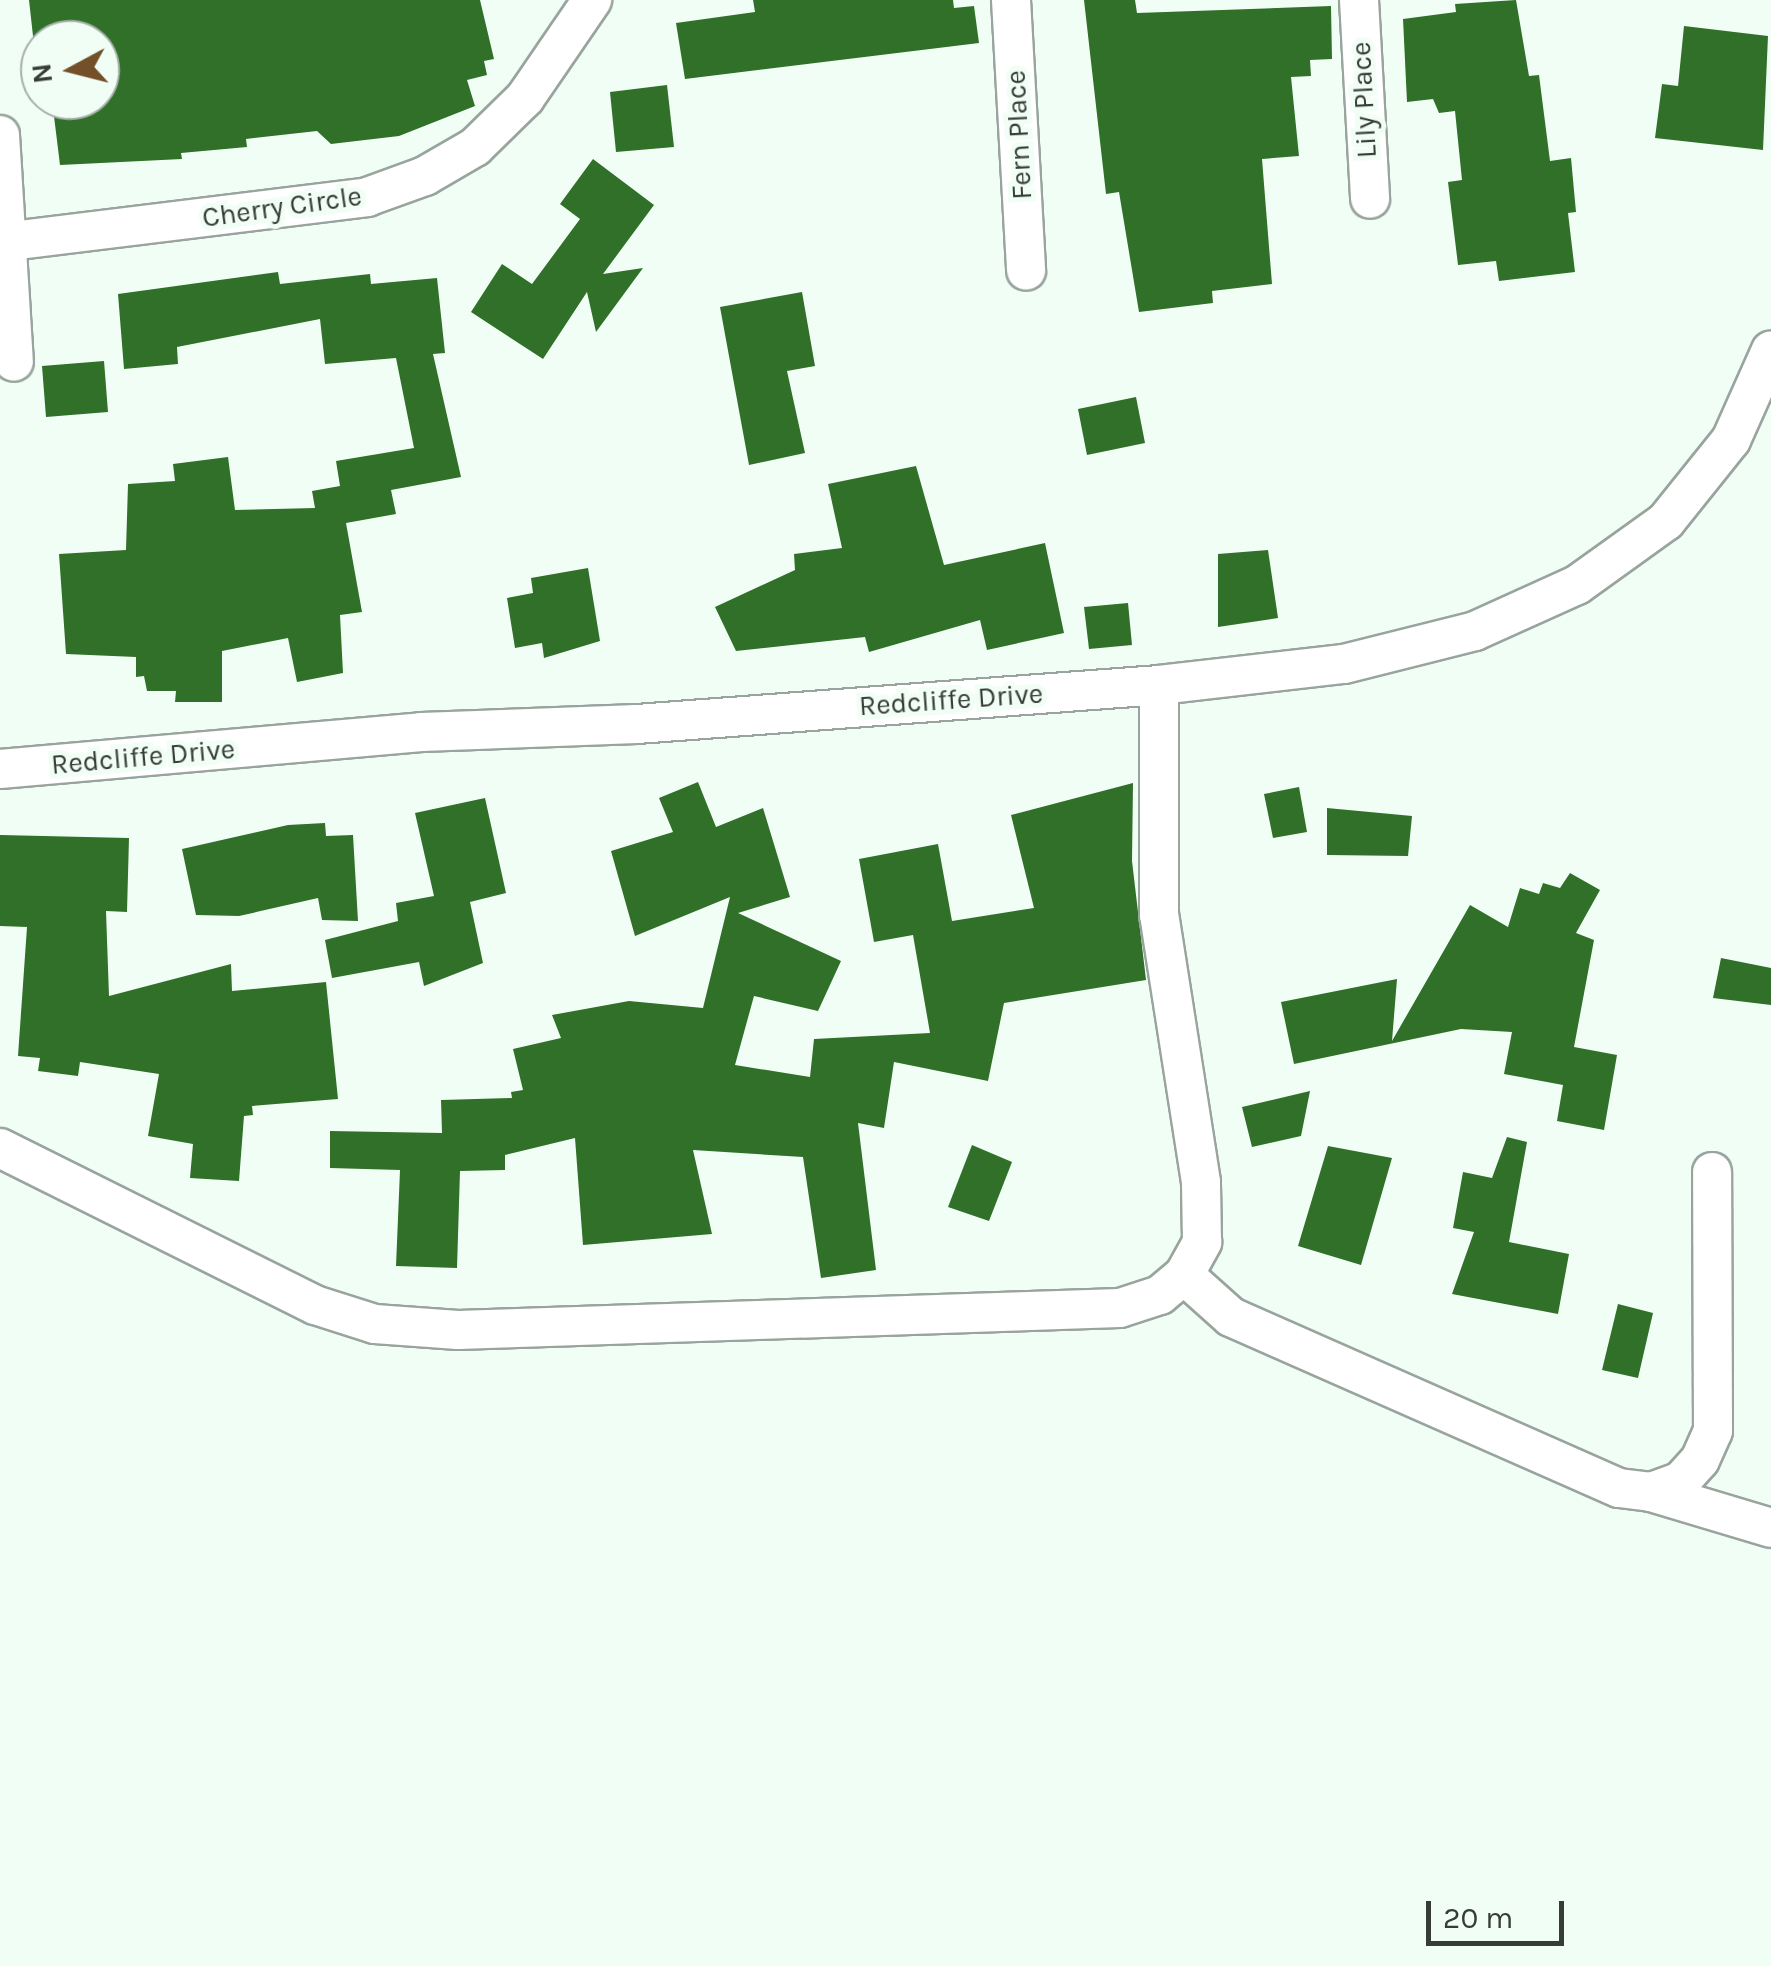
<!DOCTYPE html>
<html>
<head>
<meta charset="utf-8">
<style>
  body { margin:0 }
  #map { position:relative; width:1771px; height:1966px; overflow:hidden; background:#f1fef6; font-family:Karla,sans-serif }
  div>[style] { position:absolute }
  .building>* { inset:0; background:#307028 }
  .roads { filter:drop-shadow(2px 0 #98a49d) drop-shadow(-2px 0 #98a49d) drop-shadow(0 2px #98a49d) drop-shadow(0 -2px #98a49d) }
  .minor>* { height:38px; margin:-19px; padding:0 19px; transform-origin:19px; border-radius:19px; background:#fff }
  span { translate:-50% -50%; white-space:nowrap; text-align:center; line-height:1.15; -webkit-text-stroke:10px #f1fef6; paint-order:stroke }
  .street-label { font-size:28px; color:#383c39 }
  .north { position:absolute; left:20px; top:20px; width:100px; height:100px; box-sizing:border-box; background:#f1fef6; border:2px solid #a7b0aa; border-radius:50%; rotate:263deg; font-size:28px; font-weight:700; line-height:40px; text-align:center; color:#383c39 }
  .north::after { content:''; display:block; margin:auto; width:35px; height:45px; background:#735029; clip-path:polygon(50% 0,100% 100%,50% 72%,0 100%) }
  .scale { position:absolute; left:1426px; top:1901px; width:138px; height:45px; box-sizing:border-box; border:5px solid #383c39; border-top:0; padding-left:12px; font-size:30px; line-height:35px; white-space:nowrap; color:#383c39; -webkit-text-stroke:8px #f1fef6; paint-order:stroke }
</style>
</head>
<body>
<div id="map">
  <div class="building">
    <div style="clip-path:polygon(29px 0,480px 0,494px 59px,484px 61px,487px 75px,467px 80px,475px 106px,399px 136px,331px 144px,317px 131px,246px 139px,247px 147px,181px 153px,182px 159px,60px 165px,52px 100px,100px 100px,100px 40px,40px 40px,39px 90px)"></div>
    <div style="clip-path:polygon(753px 0,953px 0,954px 8px,974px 6px,979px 43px,685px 79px,676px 23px,755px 12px)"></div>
    <div style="clip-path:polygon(1084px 0,1135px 0,1137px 13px,1331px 6px,1332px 59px,1310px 60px,1311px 76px,1291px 77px,1299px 156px,1262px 159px,1272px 284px,1212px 291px,1213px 303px,1139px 312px,1119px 192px,1106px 194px)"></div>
    <div style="clip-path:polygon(1516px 0,1529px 76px,1539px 75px,1550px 161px,1571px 158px,1576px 212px,1568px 213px,1575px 272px,1499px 281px,1496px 261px,1458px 265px,1448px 182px,1462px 180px,1455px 111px,1439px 113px,1433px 99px,1407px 102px,1403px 19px,1456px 12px,1455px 4px)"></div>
    <div style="clip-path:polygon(1684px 26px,1768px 36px,1763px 150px,1655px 138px,1662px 84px,1678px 86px)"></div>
    <div style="clip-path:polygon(667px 85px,674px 147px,616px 152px,610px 92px)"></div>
    <div style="clip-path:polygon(593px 159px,654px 205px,603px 274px,643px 268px,596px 332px,587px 292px,543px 359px,471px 312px,502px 264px,532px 284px,580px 219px,560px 204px)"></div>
    <div style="clip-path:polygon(278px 272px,280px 284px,370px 274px,371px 284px,437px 278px,445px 353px,433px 354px,461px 477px,391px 490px,396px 514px,346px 523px,362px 612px,340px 615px,343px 673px,297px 682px,288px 638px,222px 651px,222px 702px,175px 702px,176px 691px,147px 691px,144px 676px,136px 677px,136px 657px,66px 654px,59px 554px,126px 550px,128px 484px,175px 481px,173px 464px,228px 457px,235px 510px,315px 508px,312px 491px,340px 486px,336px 461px,414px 448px,396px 358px,325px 364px,320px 319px,177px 347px,178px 364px,124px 369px,118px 294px)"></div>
    <div style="clip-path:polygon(802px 292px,815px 366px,787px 371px,805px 453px,749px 465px,720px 307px)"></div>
    <div style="clip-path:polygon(104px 361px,108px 412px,46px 417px,42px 366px)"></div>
    <div style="clip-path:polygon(1136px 397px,1145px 443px,1087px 455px,1078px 409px)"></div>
    <div style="clip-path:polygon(916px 466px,944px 565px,1045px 543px,1064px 633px,987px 650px,980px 620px,869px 652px,865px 637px,736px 651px,715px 607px,795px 570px,794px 554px,842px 548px,828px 484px)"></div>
    <div style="clip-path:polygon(1268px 550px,1278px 618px,1218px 627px,1218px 554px)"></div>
    <div style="clip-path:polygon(588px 568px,600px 641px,544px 658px,542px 643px,515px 648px,507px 598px,533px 593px,531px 578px)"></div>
    <div style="clip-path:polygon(1128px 603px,1132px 645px,1089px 649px,1084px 607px)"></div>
    <div style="clip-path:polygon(698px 782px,716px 827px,763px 808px,790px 897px,738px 913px,841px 961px,818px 1011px,754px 996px,735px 1065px,810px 1077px,814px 1039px,930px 1033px,913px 935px,874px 942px,859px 859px,938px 844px,952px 921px,1034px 908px,1011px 815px,1133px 783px,1132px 861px,1146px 980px,1004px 1003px,988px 1081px,894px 1062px,884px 1128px,858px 1123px,876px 1270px,821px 1278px,803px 1157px,693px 1150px,712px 1234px,583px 1245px,575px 1138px,505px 1155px,505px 1170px,460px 1171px,457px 1268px,396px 1266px,400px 1170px,330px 1168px,330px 1131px,442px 1133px,441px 1100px,512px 1098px,511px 1092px,523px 1090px,513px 1049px,561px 1038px,552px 1015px,629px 1001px,703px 1008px,730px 897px,635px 936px,611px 851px,673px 832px,659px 798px)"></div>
    <div style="clip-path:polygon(1299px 787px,1307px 832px,1273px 838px,1264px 794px)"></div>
    <div style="clip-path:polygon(485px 798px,506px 893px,470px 902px,483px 963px,424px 986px,419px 962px,332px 978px,325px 940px,398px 921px,396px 903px,434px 896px,415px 813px)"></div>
    <div style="clip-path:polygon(1327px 808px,1412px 816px,1408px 856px,1327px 855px)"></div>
    <div style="clip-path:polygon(325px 823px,326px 836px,353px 835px,358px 921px,322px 920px,318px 898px,239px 916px,196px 915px,182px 849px,288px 825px)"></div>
    <div style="clip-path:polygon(0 835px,129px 838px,127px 912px,106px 911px,109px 996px,231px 964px,232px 991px,326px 982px,338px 1099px,252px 1106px,253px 1115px,244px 1116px,239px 1181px,190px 1178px,193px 1144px,148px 1136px,159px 1074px,80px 1062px,78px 1076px,38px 1071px,40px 1058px,18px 1056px,27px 927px,0 926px)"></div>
    <div style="clip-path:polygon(1570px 873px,1600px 890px,1576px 933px,1594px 940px,1574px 1047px,1617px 1055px,1604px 1130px,1557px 1121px,1563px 1085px,1504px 1074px,1512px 1032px,1461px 1029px,1294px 1064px,1281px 1002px,1397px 979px,1392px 1041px,1470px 905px,1508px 927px,1520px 888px,1539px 894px,1543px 883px,1560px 888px)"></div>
    <div style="clip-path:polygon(1721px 958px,1771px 968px,1771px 1005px,1713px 998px)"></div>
    <div style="clip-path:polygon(1310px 1091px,1301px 1136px,1252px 1147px,1242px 1107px)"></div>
    <div style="clip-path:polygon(1507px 1137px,1527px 1142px,1509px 1242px,1569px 1254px,1558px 1314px,1452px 1294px,1474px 1232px,1453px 1228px,1463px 1172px,1492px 1178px)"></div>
    <div style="clip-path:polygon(972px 1145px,1012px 1162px,989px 1221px,948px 1207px)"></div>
    <div style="clip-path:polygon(1328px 1146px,1392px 1158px,1361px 1265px,1298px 1246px)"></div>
    <div style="clip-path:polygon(1618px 1304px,1653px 1313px,1638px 1378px,1602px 1370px)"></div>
  </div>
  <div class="roads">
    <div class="minor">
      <div style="left:1011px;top:0;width:271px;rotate:86.8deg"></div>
      <div style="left:1359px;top:0;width:199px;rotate:86.8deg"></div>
      <div style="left:0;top:135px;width:227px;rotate:86.5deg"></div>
      <div style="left:11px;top:241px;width:359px;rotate:-7deg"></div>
      <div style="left:367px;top:197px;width:62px;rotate:-19.9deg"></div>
      <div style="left:425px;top:176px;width:58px;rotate:-30.1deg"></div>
      <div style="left:475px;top:147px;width:70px;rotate:-44.4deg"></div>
      <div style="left:525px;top:98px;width:119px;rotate:-55.6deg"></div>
      <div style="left:0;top:769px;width:423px;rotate:-5deg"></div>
      <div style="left:421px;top:732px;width:216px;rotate:-2.1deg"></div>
      <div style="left:637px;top:724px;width:523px;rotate:-4.27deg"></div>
      <div style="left:1159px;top:685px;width:186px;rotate:-6.5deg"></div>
      <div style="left:1344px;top:664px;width:135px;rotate:-14.1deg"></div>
      <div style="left:1475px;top:631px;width:112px;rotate:-24.3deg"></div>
      <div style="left:1577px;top:585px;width:110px;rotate:-35.7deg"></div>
      <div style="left:1666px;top:521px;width:104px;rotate:-51.3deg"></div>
      <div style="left:1731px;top:440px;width:98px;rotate:-66deg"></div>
      <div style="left:0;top:1148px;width:352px;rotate:26.5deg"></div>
      <div style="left:315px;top:1305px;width:63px;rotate:17.6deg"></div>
      <div style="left:375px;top:1324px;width:83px;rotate:4.1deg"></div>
      <div style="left:458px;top:1330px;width:662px;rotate:-1.9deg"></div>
      <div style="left:1120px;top:1308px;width:42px;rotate:-18deg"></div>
      <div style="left:1160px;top:1295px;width:31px;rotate:-40deg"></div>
      <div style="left:1184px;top:1275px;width:38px;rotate:-61deg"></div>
      <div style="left:1202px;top:1242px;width:60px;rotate:-91deg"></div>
      <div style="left:1201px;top:1182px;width:270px;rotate:-98.9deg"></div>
      <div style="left:1159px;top:915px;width:230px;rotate:-90deg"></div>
      <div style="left:1184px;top:1275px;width:63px;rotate:41.8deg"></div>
      <div style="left:1231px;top:1317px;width:424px;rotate:23.8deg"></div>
      <div style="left:1619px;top:1488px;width:32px;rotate:7deg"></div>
      <div style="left:1651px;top:1492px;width:32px;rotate:-20deg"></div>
      <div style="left:1681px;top:1481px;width:28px;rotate:-48deg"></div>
      <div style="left:1700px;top:1460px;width:32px;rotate:-66deg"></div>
      <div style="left:1713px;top:1431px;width:259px;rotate:-90.2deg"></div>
      <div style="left:1651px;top:1492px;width:125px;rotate:16.7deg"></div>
    </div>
  </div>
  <div class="street-label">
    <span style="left:1364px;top:100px;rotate:-93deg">Lily Place</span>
    <span style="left:1019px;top:135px;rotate:-93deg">Fern Place</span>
    <span style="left:282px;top:207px;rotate:-8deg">Cherry Circle</span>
    <span style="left:951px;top:700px;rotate:-4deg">Redcliffe Drive</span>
    <span style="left:143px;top:757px;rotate:-5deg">Redcliffe Drive</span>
  </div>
  <div class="north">N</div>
  <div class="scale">20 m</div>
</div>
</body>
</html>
